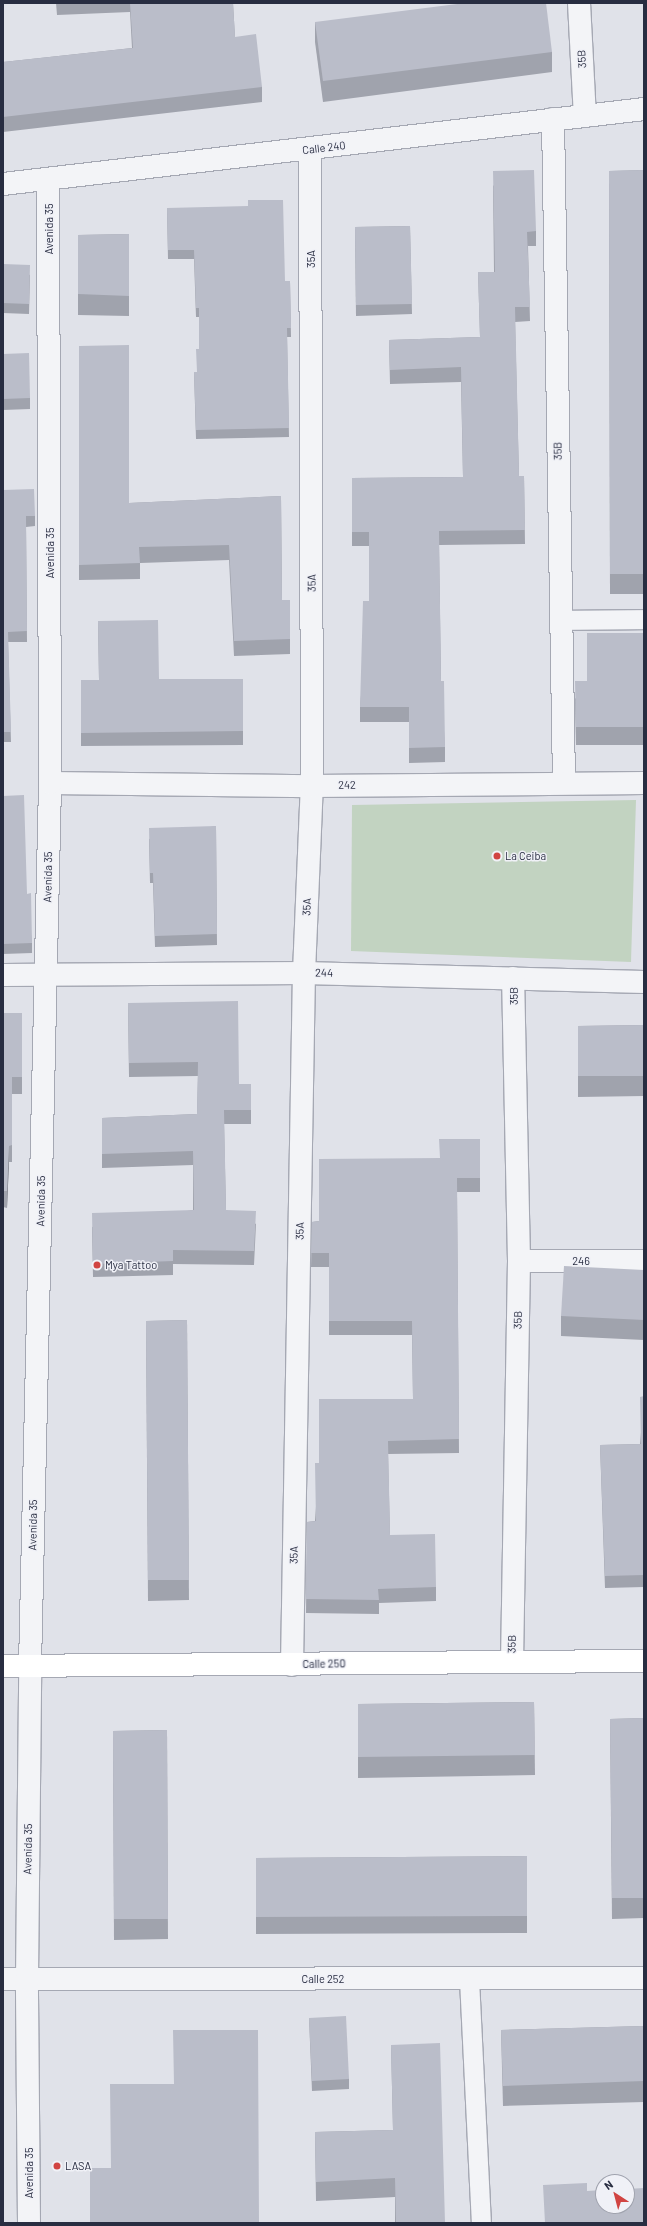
<!DOCTYPE html>
<html>
<head>
<meta charset="utf-8">
<style>
  body { margin:0 }
  #map { position:relative; width:647px; height:2226px; overflow:hidden; background:#e0e2e9; font-family:Barlow,sans-serif }
  div>[style] { position:absolute }
  .green>* { inset:0; background:#c2d3c1 }
  .roads { filter:drop-shadow(1px 0 #a5a8b3) drop-shadow(-1px 0 #a5a8b3) drop-shadow(0 1px #a5a8b3) drop-shadow(0 -1px #a5a8b3) }
  .service>* { height:19px; margin:-9.5px; padding:0 9.5px; transform-origin:9.5px; border-radius:9.5px; background:#f3f4f7 }
  .minor>* { height:22px; margin:-11px; padding:0 11px; transform-origin:11px; border-radius:11px; background:#f3f4f7 }
  .tertiary>* { height:22px; margin:-11px; padding:0 11px; transform-origin:11px; border-radius:11px; background:#f3f4f7 }
  .secondary>* { height:22px; margin:-11px; padding:0 11px; transform-origin:11px; border-radius:11px; background:#fff }
  .wall>* { inset:0; background:#a0a3ad }
  .shaded-wall>* { inset:0; background:#82848d }
  .building>* { inset:0; background:#babdc9 }
  .dots>* { width:11px; height:11px; translate:-50% -50%; box-sizing:border-box; border:2px solid #f0f1f7; border-radius:50% }
  span { translate:-50% -50%; white-space:nowrap; text-align:center; line-height:1.15; -webkit-text-stroke:3px #f0f1f7; paint-order:stroke }
  .street-label { font-size:11px; color:#282d41 }
  .poi-label { font-size:11px; color:#282d41 }
  .left { translate:0 -50%; text-align:left }
  .frame { position:absolute; inset:0; border:4px solid #282d41; pointer-events:none }
  .north { position:absolute; left:595px; top:2174px; width:40px; height:40px; box-sizing:border-box; background:#f0f1f7; border:1px solid #a0a3ae; border-radius:50%; rotate:324deg; font-size:11px; font-weight:700; line-height:16px; text-align:center; color:#282d41 }
  .north::after { content:''; display:block; margin:auto; width:14px; height:18px; background:#d14442; clip-path:polygon(50% 0,100% 100%,50% 72%,0 100%) }
</style>
</head>
<body>
<div id="map">
  <div class="green">
    <div style="clip-path:polygon(636px 800px,631px 962px,351px 951px,352px 805px)"></div>
  </div>
  <div class="roads">
    <div class="service">
      <div style="left:562px;top:620px;width:82px;rotate:-0.7deg"></div>
      <div style="left:469px;top:1979px;width:244px;rotate:87.2deg"></div>
    </div>
    <div class="minor">
      <div style="left:579px;top:3px;width:113px;rotate:87deg"></div>
      <div style="left:553px;top:119px;width:664px;rotate:89.05deg"></div>
      <div style="left:50px;top:783px;width:262px;rotate:0.7deg"></div>
      <div style="left:312px;top:786px;width:332px;rotate:-0.5deg"></div>
      <div style="left:3px;top:975px;width:301px;rotate:-0.4deg"></div>
      <div style="left:304px;top:973px;width:340px;rotate:1.5deg"></div>
      <div style="left:519px;top:1261px;width:125px"></div>
      <div style="left:512px;top:1662px;width:401px;rotate:-89deg"></div>
      <div style="left:519px;top:1261px;width:283px;rotate:-91.2deg"></div>
      <div style="left:292px;top:1665px;width:692px;rotate:-89.01deg"></div>
      <div style="left:304px;top:973px;width:187px;rotate:-87.6deg"></div>
      <div style="left:312px;top:786px;width:637px;rotate:-90.18deg"></div>
      <div style="left:3px;top:1979px;width:641px;rotate:-0.09deg"></div>
      <div style="left:29px;top:2223px;width:245px;rotate:-90.5deg"></div>
      <div style="left:27px;top:1978px;width:312px;rotate:-89.4deg"></div>
      <div style="left:30px;top:1666px;width:883px;rotate:-88.7deg"></div>
      <div style="left:50px;top:783px;width:603px;rotate:-90.19deg"></div>
    </div>
    <div class="tertiary">
      <div style="left:3px;top:184px;width:645px;rotate:-6.67deg"></div>
    </div>
    <div class="secondary">
      <div style="left:3px;top:1666px;width:641px;rotate:-0.45deg"></div>
    </div>
  </div>
  <div class="wall">
    <div style="clip-path:polygon(56px 3px,233px 3px,235px 37px,262px 87px,262px 102px,3px 132px,3px 62px,132px 48px,130px 12px,57px 15px)"></div>
    <div style="clip-path:polygon(315px 22px,552px 52px,552px 72px,323px 102px,315px 42px)"></div>
    <div style="clip-path:polygon(644px 170px,644px 594px,610px 594px,609px 171px)"></div>
    <div style="clip-path:polygon(493px 185px,536px 231px,536px 246px,528px 246px,530px 321px,515px 322px,519px 476px,524px 476px,525px 544px,439px 545px,441px 681px,445px 747px,445px 762px,409px 763px,409px 722px,360px 722px,360px 707px,369px 601px,369px 546px,352px 546px,352px 478px,463px 477px,461px 382px,390px 384px,389px 340px,480px 337px,478px 272px,494px 272px)"></div>
    <div style="clip-path:polygon(167px 208px,285px 281px,290px 281px,291px 337px,287px 337px,289px 437px,196px 439px,194px 372px,197px 372px,199px 349px,199px 317px,196px 317px,194px 259px,168px 259px)"></div>
    <div style="clip-path:polygon(410px 226px,412px 314px,356px 316px,355px 227px)"></div>
    <div style="clip-path:polygon(129px 234px,129px 316px,78px 315px,78px 235px)"></div>
    <div style="clip-path:polygon(3px 264px,30px 275px,29px 314px,3px 313px)"></div>
    <div style="clip-path:polygon(79px 346px,129px 503px,281px 496px,282px 600px,290px 600px,290px 654px,234px 656px,229px 560px,140px 563px,140px 579px,79px 580px)"></div>
    <div style="clip-path:polygon(3px 354px,30px 398px,30px 409px,3px 410px)"></div>
    <div style="clip-path:polygon(3px 490px,35px 516px,35px 526px,26px 527px,27px 642px,8px 642px,11px 742px,3px 742px)"></div>
    <div style="clip-path:polygon(98px 621px,159px 679px,243px 679px,243px 745px,81px 746px,81px 680px,99px 680px)"></div>
    <div style="clip-path:polygon(644px 633px,644px 745px,576px 745px,575px 699px,587px 681px)"></div>
    <div style="clip-path:polygon(3px 796px,27px 894px,32px 943px,32px 953px,3px 954px)"></div>
    <div style="clip-path:polygon(216px 826px,217px 945px,155px 947px,153px 883px,150px 883px,149px 839px)"></div>
    <div style="clip-path:polygon(128px 1003px,239px 1084px,251px 1084px,251px 1124px,224px 1124px,226px 1210px,256px 1224px,254px 1265px,173px 1264px,173px 1275px,93px 1277px,92px 1227px,193px 1210px,193px 1165px,102px 1168px,102px 1118px,197px 1114px,198px 1076px,129px 1077px)"></div>
    <div style="clip-path:polygon(3px 1013px,22px 1013px,22px 1094px,12px 1094px,12px 1162px,9px 1162px,7px 1208px,3px 1207px)"></div>
    <div style="clip-path:polygon(644px 1025px,644px 1096px,578px 1097px,578px 1026px)"></div>
    <div style="clip-path:polygon(480px 1139px,480px 1192px,457px 1192px,459px 1453px,388px 1454px,390px 1535px,436px 1587px,436px 1601px,379px 1603px,379px 1614px,306px 1613px,307px 1522px,315px 1521px,319px 1463px,413px 1399px,412px 1335px,329px 1335px,329px 1267px,311px 1267px,312px 1222px,319px 1221px,440px 1158px)"></div>
    <div style="clip-path:polygon(644px 1270px,644px 1340px,561px 1336px,561px 1316px)"></div>
    <div style="clip-path:polygon(3px 1302px,4px 1323px,4px 1333px,3px 1333px)"></div>
    <div style="clip-path:polygon(187px 1320px,189px 1600px,148px 1601px,146px 1321px)"></div>
    <div style="clip-path:polygon(644px 1396px,644px 1587px,605px 1588px,600px 1445px,640px 1444px)"></div>
    <div style="clip-path:polygon(534px 1702px,535px 1775px,358px 1778px,358px 1704px)"></div>
    <div style="clip-path:polygon(644px 1718px,644px 1918px,612px 1919px,610px 1719px)"></div>
    <div style="clip-path:polygon(167px 1730px,168px 1939px,114px 1940px,113px 1731px)"></div>
    <div style="clip-path:polygon(527px 1856px,527px 1933px,256px 1934px,256px 1858px)"></div>
    <div style="clip-path:polygon(309px 2018px,349px 2079px,349px 2089px,312px 2091px)"></div>
    <div style="clip-path:polygon(644px 2026px,644px 2102px,503px 2106px,501px 2030px)"></div>
    <div style="clip-path:polygon(391px 2045px,445px 2223px,395px 2223px,395px 2197px,316px 2201px,315px 2132px,393px 2130px)"></div>
  </div>
  <div class="shaded-wall">
    <div style="clip-path:polygon(9px 1146px,9px 1162px,7px 1208px,7px 1191px)"></div>
  </div>
  <div class="building">
    <div style="clip-path:polygon(130px 3px,233px 3px,235px 37px,256px 34px,262px 87px,3px 117px,3px 62px,133px 48px)"></div>
    <div style="clip-path:polygon(465px 3px,546px 3px,552px 52px,323px 81px,315px 22px)"></div>
    <div style="clip-path:polygon(534px 170px,536px 231px,527px 232px,530px 307px,515px 307px,519px 476px,524px 476px,525px 530px,439px 531px,441px 681px,444px 681px,445px 747px,409px 748px,409px 707px,360px 707px,363px 601px,369px 601px,369px 532px,352px 532px,352px 478px,463px 477px,461px 367px,390px 370px,389px 340px,480px 337px,478px 272px,495px 272px,493px 171px)"></div>
    <div style="clip-path:polygon(644px 170px,644px 574px,610px 574px,609px 171px)"></div>
    <div style="clip-path:polygon(248px 200px,283px 200px,285px 281px,290px 281px,291px 328px,287px 328px,289px 428px,196px 430px,194px 372px,197px 372px,196px 349px,199px 349px,199px 308px,196px 308px,194px 250px,168px 250px,167px 208px,248px 206px)"></div>
    <div style="clip-path:polygon(410px 226px,412px 304px,356px 305px,355px 227px)"></div>
    <div style="clip-path:polygon(129px 234px,129px 296px,78px 294px,78px 235px)"></div>
    <div style="clip-path:polygon(3px 264px,30px 265px,29px 304px,3px 303px)"></div>
    <div style="clip-path:polygon(129px 345px,129px 503px,281px 496px,282px 600px,290px 600px,290px 639px,234px 641px,229px 545px,139px 547px,140px 563px,79px 565px,79px 346px)"></div>
    <div style="clip-path:polygon(29px 353px,30px 398px,3px 399px,3px 354px)"></div>
    <div style="clip-path:polygon(34px 489px,35px 516px,26px 516px,27px 631px,8px 632px,11px 732px,3px 732px,3px 490px)"></div>
    <div style="clip-path:polygon(158px 620px,159px 679px,243px 679px,243px 731px,81px 733px,81px 680px,99px 680px,98px 621px)"></div>
    <div style="clip-path:polygon(587px 633px,644px 633px,644px 727px,576px 727px,575px 681px,587px 681px)"></div>
    <div style="clip-path:polygon(24px 795px,27px 894px,31px 893px,32px 943px,3px 944px,3px 796px)"></div>
    <div style="clip-path:polygon(216px 826px,217px 934px,155px 936px,153px 873px,150px 873px,149px 828px)"></div>
    <div style="clip-path:polygon(238px 1001px,239px 1084px,251px 1084px,251px 1110px,224px 1110px,226px 1210px,256px 1211px,254px 1251px,173px 1250px,173px 1261px,93px 1264px,92px 1213px,194px 1210px,193px 1151px,102px 1154px,102px 1118px,197px 1114px,198px 1062px,129px 1063px,128px 1003px)"></div>
    <div style="clip-path:polygon(3px 1013px,22px 1013px,22px 1077px,12px 1077px,12px 1145px,9px 1146px,7px 1191px,3px 1191px)"></div>
    <div style="clip-path:polygon(644px 1025px,644px 1076px,578px 1076px,578px 1026px)"></div>
    <div style="clip-path:polygon(439px 1139px,480px 1139px,480px 1178px,457px 1178px,459px 1439px,388px 1441px,390px 1535px,435px 1534px,436px 1587px,378px 1589px,379px 1600px,306px 1599px,307px 1522px,316px 1521px,315px 1463px,319px 1463px,319px 1399px,413px 1399px,412px 1321px,329px 1321px,329px 1253px,311px 1253px,312px 1222px,319px 1221px,319px 1159px,440px 1158px)"></div>
    <div style="clip-path:polygon(564px 1266px,644px 1270px,644px 1320px,561px 1316px)"></div>
    <div style="clip-path:polygon(3px 1302px,4px 1323px,3px 1323px)"></div>
    <div style="clip-path:polygon(187px 1320px,189px 1580px,148px 1580px,146px 1321px)"></div>
    <div style="clip-path:polygon(644px 1396px,644px 1575px,605px 1576px,600px 1445px,641px 1444px,640px 1397px)"></div>
    <div style="clip-path:polygon(534px 1702px,535px 1755px,358px 1757px,358px 1704px)"></div>
    <div style="clip-path:polygon(644px 1718px,644px 1898px,612px 1898px,610px 1719px)"></div>
    <div style="clip-path:polygon(167px 1730px,168px 1919px,114px 1919px,113px 1731px)"></div>
    <div style="clip-path:polygon(527px 1856px,527px 1916px,256px 1917px,256px 1858px)"></div>
    <div style="clip-path:polygon(346px 2016px,349px 2079px,312px 2081px,309px 2018px)"></div>
    <div style="clip-path:polygon(644px 2026px,644px 2081px,503px 2086px,501px 2030px)"></div>
    <div style="clip-path:polygon(173px 2030px,258px 2030px,259px 2223px,90px 2223px,90px 2168px,111px 2168px,110px 2084px,174px 2084px)"></div>
    <div style="clip-path:polygon(440px 2043px,445px 2223px,396px 2223px,395px 2178px,316px 2182px,315px 2132px,393px 2130px,391px 2045px)"></div>
    <div style="clip-path:polygon(587px 2183px,587px 2191px,603px 2190px,603px 2206px,627px 2206px,627px 2189px,644px 2188px,644px 2223px,545px 2223px,543px 2185px)"></div>
  </div>
  <div class="dots">
    <div style="left:497px;top:856px;background:#d14442"></div>
    <div style="left:97px;top:1265px;background:#d14442"></div>
    <div style="left:57px;top:2166px;background:#d14442"></div>
  </div>
  <div class="street-label">
    <span style="left:582px;top:59px;rotate:-93deg">35B</span>
    <span style="left:324px;top:148px;rotate:-7deg">Calle 240</span>
    <span style="left:49px;top:229px;rotate:-90deg">Avenida 35</span>
    <span style="left:311px;top:259px;rotate:-90deg">35A</span>
    <span style="left:558px;top:451px;rotate:-91deg">35B</span>
    <span style="left:50px;top:553px;rotate:-90deg">Avenida 35</span>
    <span style="left:312px;top:583px;rotate:-90deg">35A</span>
    <span style="left:347px;top:785px;rotate:-1deg">242</span>
    <span style="left:48px;top:877px;rotate:-89deg">Avenida 35</span>
    <span style="left:307px;top:907px;rotate:-88deg">35A</span>
    <span style="left:324px;top:973px;rotate:1deg">244</span>
    <span style="left:514px;top:996px;rotate:-91deg">35B</span>
    <span style="left:41px;top:1201px;rotate:-89deg">Avenida 35</span>
    <span style="left:300px;top:1231px;rotate:-89deg">35A</span>
    <span style="left:581px;top:1261px">246</span>
    <span style="left:518px;top:1320px;rotate:-89deg">35B</span>
    <span style="left:33px;top:1525px;rotate:-89deg">Avenida 35</span>
    <span style="left:294px;top:1555px;rotate:-89deg">35A</span>
    <span style="left:512px;top:1644px;rotate:-89deg">35B</span>
    <span style="left:324px;top:1664px;rotate:-1deg">Calle 250</span>
    <span style="left:28px;top:1849px;rotate:-89deg">Avenida 35</span>
    <span style="left:323px;top:1979px">Calle 252</span>
    <span style="left:29px;top:2173px;rotate:-90deg">Avenida 35</span>
  </div>
  <div class="poi-label">
    <span class="left" style="left:505px;top:856px">La Ceiba</span>
    <span class="left" style="left:105px;top:1265px">Mya Tattoo</span>
    <span class="left" style="left:65px;top:2166px">LASA</span>
  </div>
  <div class="frame"></div>
  <div class="north">N</div>
</div>
</body>
</html>
